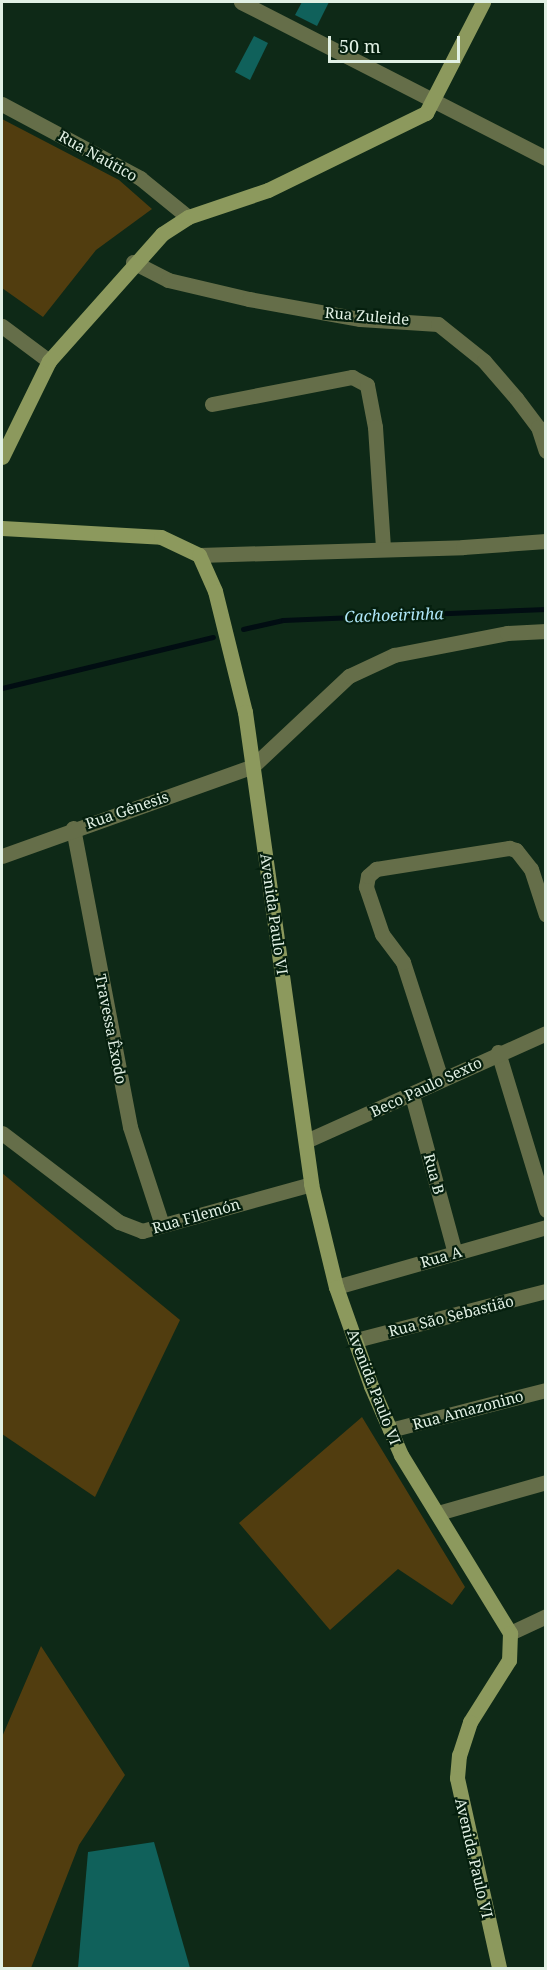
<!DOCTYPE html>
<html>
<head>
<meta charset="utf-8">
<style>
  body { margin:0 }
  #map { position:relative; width:547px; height:1970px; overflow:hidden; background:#0e2917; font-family:"Noto Serif",serif }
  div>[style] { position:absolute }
  .green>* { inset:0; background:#513d0f }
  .stream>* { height:5px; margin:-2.5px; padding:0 2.5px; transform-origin:2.5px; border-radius:2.5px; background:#010d12 }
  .building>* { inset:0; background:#10615b }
  .street>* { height:15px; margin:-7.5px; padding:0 7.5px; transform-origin:7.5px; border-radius:7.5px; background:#656e49 }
  .secondary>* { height:15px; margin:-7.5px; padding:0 7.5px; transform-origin:7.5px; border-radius:7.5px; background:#8c995d }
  span { translate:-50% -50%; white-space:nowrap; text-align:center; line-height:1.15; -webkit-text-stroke:4.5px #051f0e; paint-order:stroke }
  .street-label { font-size:15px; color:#e1f0e4 }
  .water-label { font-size:16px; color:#afe6f8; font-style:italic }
  .frame { position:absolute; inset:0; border:3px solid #e1f0e4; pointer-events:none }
  .scale { position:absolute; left:328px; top:36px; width:132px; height:27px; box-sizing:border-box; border:3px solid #e1f0e4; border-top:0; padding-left:8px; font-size:18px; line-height:21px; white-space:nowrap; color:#e1f0e4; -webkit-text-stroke:4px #051f0e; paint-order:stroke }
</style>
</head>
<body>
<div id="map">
  <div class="green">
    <div style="clip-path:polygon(2px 119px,119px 180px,152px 209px,96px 250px,43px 317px,2px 288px)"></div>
    <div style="clip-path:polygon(2px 1173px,180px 1320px,95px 1497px,2px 1434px)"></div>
    <div style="clip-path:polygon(362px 1417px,465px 1587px,452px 1605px,398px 1569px,330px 1630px,239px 1523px)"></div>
    <div style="clip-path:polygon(41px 1646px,125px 1775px,79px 1845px,31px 1968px,2px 1968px,2px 1737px)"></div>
  </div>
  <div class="stream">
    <div style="left:243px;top:629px;width:41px;rotate:-12.7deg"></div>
    <div style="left:283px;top:620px;width:263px;rotate:-2.4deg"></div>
    <div style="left:2px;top:688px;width:217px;rotate:-13.6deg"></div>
  </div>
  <div class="building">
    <div style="clip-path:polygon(302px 2px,329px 2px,317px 26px,295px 15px)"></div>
    <div style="clip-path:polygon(254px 36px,268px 43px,250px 80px,235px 72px)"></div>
    <div style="clip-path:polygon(154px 1842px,190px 1968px,78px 1968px,88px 1852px)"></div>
  </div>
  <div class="street">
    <div style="left:241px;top:2px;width:343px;rotate:27.1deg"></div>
    <div style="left:2px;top:104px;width:157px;rotate:28.2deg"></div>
    <div style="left:140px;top:178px;width:62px;rotate:39.1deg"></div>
    <div style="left:133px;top:262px;width:39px;rotate:27deg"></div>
    <div style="left:168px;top:280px;width:83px;rotate:13.2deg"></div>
    <div style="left:249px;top:299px;width:113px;rotate:10.2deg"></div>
    <div style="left:360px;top:319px;width:78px;rotate:3.7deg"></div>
    <div style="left:438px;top:324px;width:59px;rotate:38.8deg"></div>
    <div style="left:484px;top:361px;width:49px;rotate:49.1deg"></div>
    <div style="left:516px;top:398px;width:36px;rotate:53deg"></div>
    <div style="left:538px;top:427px;width:25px;rotate:72deg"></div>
    <div style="left:2px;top:326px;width:59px;rotate:36.7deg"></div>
    <div style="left:212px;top:404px;width:143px;rotate:-10.9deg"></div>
    <div style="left:352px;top:377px;width:17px;rotate:28deg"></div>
    <div style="left:367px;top:385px;width:43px;rotate:79.2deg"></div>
    <div style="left:375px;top:427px;width:120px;rotate:86.2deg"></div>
    <div style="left:199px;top:555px;width:264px;rotate:-1.7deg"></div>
    <div style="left:463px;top:547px;width:83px;rotate:-4.1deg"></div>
    <div style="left:73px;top:828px;width:304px;rotate:79.2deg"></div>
    <div style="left:130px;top:1127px;width:103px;rotate:71.9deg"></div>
    <div style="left:2px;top:856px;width:267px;rotate:-19.7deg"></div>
    <div style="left:253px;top:766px;width:132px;rotate:-43.2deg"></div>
    <div style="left:349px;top:676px;width:50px;rotate:-25deg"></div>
    <div style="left:394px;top:655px;width:115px;rotate:-11deg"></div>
    <div style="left:507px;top:633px;width:39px;rotate:-3deg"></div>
    <div style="left:498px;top:1052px;width:165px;rotate:73.1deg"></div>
    <div style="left:441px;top:1079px;width:123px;rotate:-108deg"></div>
    <div style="left:403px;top:962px;width:35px;rotate:-127deg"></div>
    <div style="left:382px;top:934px;width:50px;rotate:-108.8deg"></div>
    <div style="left:366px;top:887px;width:11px;rotate:-80deg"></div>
    <div style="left:368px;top:876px;width:11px;rotate:-41deg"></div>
    <div style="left:376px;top:869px;width:135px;rotate:-9deg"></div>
    <div style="left:509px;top:848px;width:7px;rotate:16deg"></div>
    <div style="left:516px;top:850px;width:24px;rotate:52deg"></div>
    <div style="left:531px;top:869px;width:48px;rotate:71.9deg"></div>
    <div style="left:412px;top:1095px;width:164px;rotate:74.8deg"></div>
    <div style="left:2px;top:1133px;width:147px;rotate:37.3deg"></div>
    <div style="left:119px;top:1222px;width:25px;rotate:21deg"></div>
    <div style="left:142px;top:1231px;width:175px;rotate:-15.5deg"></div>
    <div style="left:306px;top:1141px;width:263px;rotate:-24.2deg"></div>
    <div style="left:336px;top:1287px;width:218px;rotate:-15.9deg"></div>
    <div style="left:356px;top:1340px;width:196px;rotate:-14.5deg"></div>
    <div style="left:390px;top:1430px;width:161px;rotate:-14.4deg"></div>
    <div style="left:438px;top:1513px;width:112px;rotate:-16deg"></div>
    <div style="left:510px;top:1633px;width:40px;rotate:-25deg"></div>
  </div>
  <div class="secondary">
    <div style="left:2px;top:457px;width:107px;rotate:-63.9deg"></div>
    <div style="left:49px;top:361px;width:170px;rotate:-48.3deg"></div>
    <div style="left:162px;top:234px;width:31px;rotate:-33deg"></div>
    <div style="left:188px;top:217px;width:84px;rotate:-18.6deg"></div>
    <div style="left:268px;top:190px;width:176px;rotate:-26deg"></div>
    <div style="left:426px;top:113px;width:125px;rotate:-62.8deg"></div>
    <div style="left:2px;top:528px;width:159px;rotate:3.2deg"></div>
    <div style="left:161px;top:537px;width:42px;rotate:25.3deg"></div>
    <div style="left:199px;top:555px;width:39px;rotate:66deg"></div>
    <div style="left:215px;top:591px;width:125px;rotate:76.1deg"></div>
    <div style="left:245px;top:712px;width:477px;rotate:82deg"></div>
    <div style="left:311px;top:1184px;width:106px;rotate:76.4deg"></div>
    <div style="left:336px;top:1287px;width:105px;rotate:70.5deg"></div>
    <div style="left:371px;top:1386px;width:75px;rotate:66.5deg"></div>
    <div style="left:401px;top:1455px;width:209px;rotate:58.5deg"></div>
    <div style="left:510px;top:1633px;width:27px;rotate:92deg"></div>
    <div style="left:509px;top:1660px;width:73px;rotate:122.2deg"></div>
    <div style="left:470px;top:1722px;width:35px;rotate:108deg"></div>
    <div style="left:459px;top:1755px;width:23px;rotate:95deg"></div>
    <div style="left:457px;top:1778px;width:195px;rotate:77.5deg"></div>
  </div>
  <div class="street-label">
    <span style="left:98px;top:156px;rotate:29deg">Rua Naútico</span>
    <span style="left:367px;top:316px;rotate:5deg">Rua Zuleide</span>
    <span style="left:127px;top:810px;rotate:-19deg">Rua Gênesis</span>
    <span style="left:274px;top:914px;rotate:82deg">Avenida Paulo VI</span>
    <span style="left:111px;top:1029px;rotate:79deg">Travessa Êxodo</span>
    <span style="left:426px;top:1087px;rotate:-25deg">Beco Paulo Sexto</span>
    <span style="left:434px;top:1174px;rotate:75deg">Rua B</span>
    <span style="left:196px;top:1216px;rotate:-16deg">Rua Filemón</span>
    <span style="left:441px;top:1257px;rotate:-16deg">Rua A</span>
    <span style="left:451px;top:1316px;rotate:-14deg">Rua São Sebastião</span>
    <span style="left:374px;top:1387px;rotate:69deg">Avenida Paulo VI</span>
    <span style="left:468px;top:1410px;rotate:-15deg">Rua Amazonino</span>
    <span style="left:474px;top:1858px;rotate:77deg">Avenida Paulo VI</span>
  </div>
  <div class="water-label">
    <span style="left:394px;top:615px;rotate:-2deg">Cachoeirinha</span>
  </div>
  <div class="frame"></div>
  <div class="scale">50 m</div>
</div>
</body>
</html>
